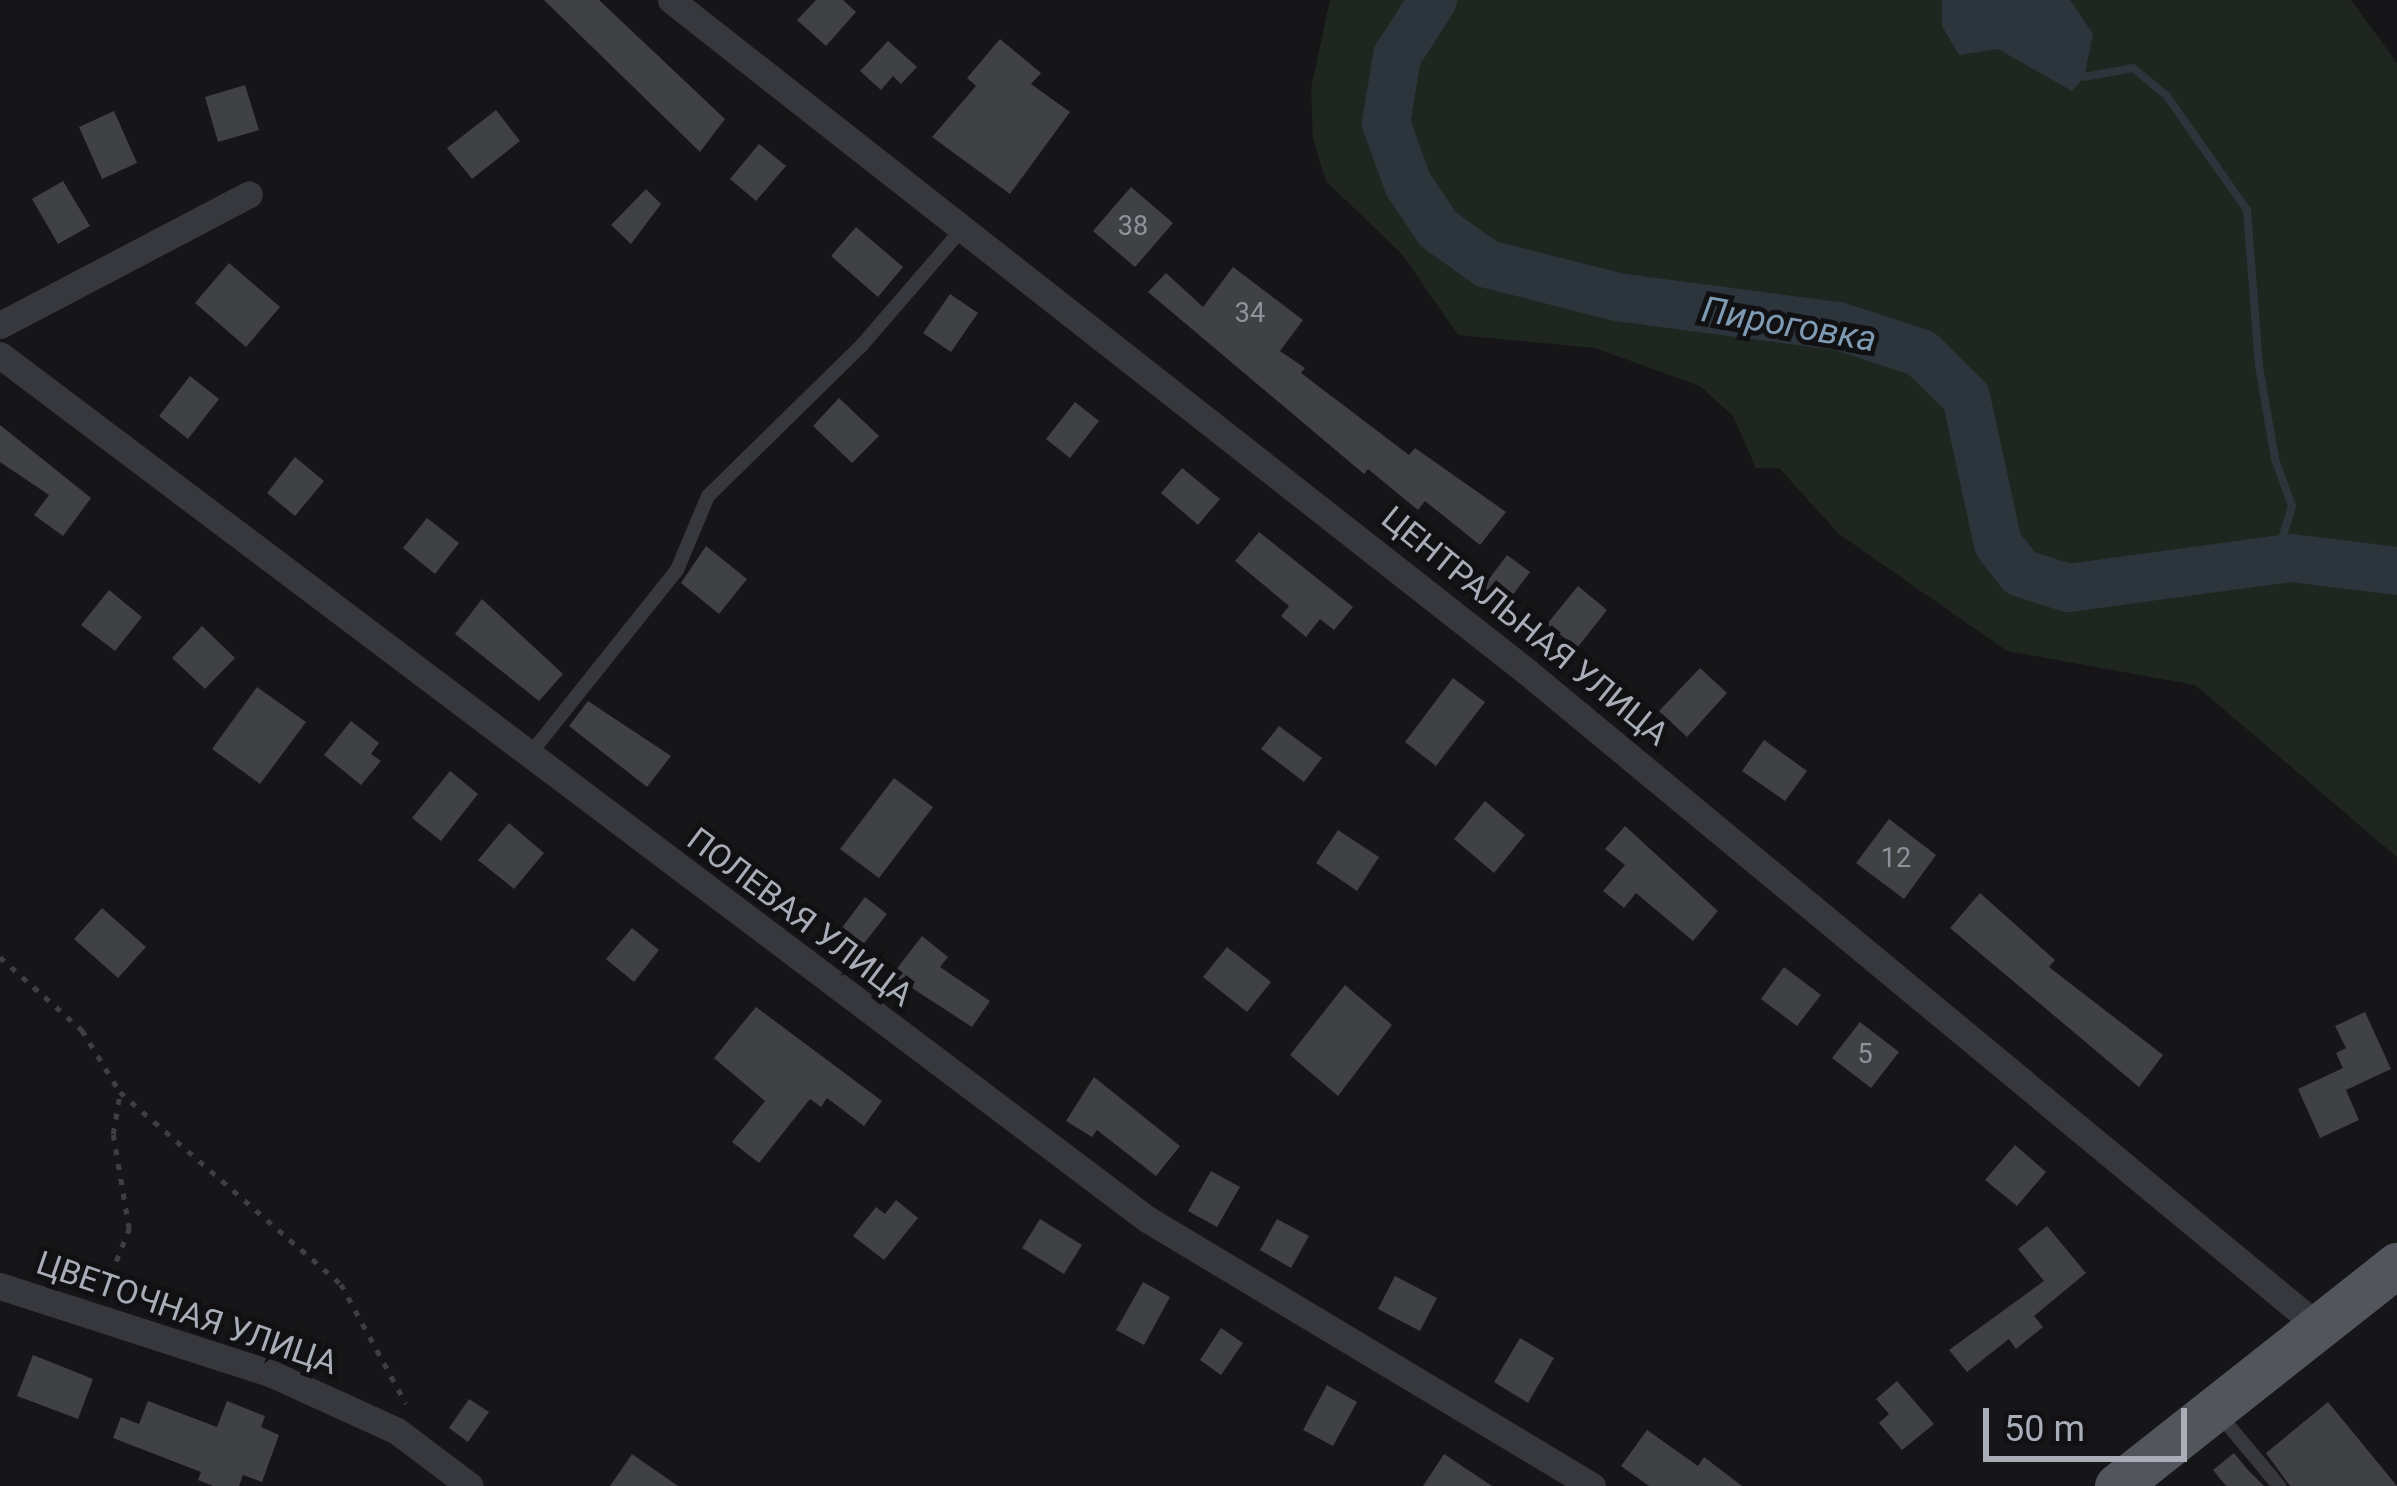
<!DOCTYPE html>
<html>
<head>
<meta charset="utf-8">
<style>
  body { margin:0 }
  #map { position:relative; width:2397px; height:1486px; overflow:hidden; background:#161618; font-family:Roboto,sans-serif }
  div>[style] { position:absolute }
  .green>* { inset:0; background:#1e261f }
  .water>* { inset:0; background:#2c353c }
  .stream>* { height:8px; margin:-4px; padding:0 4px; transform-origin:4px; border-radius:4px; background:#2c353c }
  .river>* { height:48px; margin:-24px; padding:0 24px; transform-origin:24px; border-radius:24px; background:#2c353c }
  .building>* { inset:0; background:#404145 }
  .path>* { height:4.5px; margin-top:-2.25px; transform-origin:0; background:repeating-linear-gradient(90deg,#3d3f44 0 6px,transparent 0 15px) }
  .lane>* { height:14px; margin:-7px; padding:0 7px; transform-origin:7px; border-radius:7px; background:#37383d }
  .street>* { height:27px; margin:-13.5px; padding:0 13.5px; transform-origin:13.5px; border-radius:13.5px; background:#37383d }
  .primary>* { height:45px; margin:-22.5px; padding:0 22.5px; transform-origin:22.5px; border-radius:22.5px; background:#53555c }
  span { translate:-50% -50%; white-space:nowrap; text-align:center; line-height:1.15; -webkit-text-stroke:10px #111113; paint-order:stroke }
  .number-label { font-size:27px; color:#8e929b }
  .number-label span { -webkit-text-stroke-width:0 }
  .street-label { font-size:33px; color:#a8adb8 }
  .water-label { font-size:36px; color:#7f9bb3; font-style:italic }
  .scale { position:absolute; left:1983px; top:1408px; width:204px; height:54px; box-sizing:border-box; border:6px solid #a8adb8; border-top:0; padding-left:15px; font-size:36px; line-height:42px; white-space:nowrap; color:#a8adb8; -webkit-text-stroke:9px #111113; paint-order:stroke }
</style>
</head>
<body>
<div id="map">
  <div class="green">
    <div style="clip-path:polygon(1330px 0,2351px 0,2397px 63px,2397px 857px,2195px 685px,2007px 651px,1839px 534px,1779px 468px,1756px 468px,1733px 416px,1700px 386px,1595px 348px,1458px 335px,1402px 254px,1326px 181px,1313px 139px,1311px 88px)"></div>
  </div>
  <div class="water">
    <div style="clip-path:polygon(1942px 0,2070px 0,2093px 34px,2084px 77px,2072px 91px,1998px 49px,1959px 55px,1942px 26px)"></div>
  </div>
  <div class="stream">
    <div style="left:2084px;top:77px;width:50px;rotate:-10.4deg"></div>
    <div style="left:2133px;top:68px;width:43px;rotate:39.3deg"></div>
    <div style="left:2166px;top:95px;width:141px;rotate:54.8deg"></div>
    <div style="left:2247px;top:210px;width:156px;rotate:85.6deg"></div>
    <div style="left:2259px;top:366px;width:94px;rotate:80.2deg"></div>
    <div style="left:2275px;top:459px;width:50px;rotate:70.1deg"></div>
    <div style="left:2292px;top:506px;width:34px;rotate:107deg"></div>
    <div style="left:2282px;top:539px;width:21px;rotate:65deg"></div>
  </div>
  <div class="river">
    <div style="left:1433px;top:0;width:67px;rotate:122.7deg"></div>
    <div style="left:1397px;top:56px;width:68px;rotate:99.3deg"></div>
    <div style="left:1386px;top:123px;width:65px;rotate:70.2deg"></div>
    <div style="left:1408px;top:184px;width:54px;rotate:56.3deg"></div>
    <div style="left:1438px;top:229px;width:60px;rotate:35.5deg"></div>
    <div style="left:1487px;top:264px;width:134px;rotate:14.2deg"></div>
    <div style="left:1617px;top:297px;width:223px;rotate:7.5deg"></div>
    <div style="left:1838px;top:326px;width:87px;rotate:18deg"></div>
    <div style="left:1921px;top:353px;width:63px;rotate:44.4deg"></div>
    <div style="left:1966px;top:397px;width:150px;rotate:77.7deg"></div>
    <div style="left:1998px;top:544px;width:37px;rotate:52deg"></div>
    <div style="left:2021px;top:573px;width:49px;rotate:17.7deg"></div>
    <div style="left:2068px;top:588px;width:225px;rotate:-7.7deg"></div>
    <div style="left:2291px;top:558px;width:107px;rotate:7deg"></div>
  </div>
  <div class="building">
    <div style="clip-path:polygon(544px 0,599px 0,725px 119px,700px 152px)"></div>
    <div style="clip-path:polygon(816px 0,843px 0,856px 12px,826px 46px,797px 20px)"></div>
    <div style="clip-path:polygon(1000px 39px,1041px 73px,1031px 84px,1070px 112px,1010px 194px,932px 137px,976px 86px,967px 78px)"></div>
    <div style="clip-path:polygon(888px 41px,917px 67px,901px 84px,893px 76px,881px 90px,860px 71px)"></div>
    <div style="clip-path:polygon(245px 85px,259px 130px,218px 142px,205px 97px)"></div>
    <div style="clip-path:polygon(496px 110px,520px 141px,472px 179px,447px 148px)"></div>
    <div style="clip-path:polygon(114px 111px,137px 163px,102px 179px,79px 127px)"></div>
    <div style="clip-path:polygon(759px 144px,786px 166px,756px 201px,730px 179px)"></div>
    <div style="clip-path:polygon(63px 181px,90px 226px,58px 244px,32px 199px)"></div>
    <div style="clip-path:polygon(1131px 187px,1173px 223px,1135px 267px,1093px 231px)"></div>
    <div style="clip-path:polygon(646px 189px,661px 204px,631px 244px,611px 225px)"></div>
    <div style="clip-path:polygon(856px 227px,903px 267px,878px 297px,831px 256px)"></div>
    <div style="clip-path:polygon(229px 263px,280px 307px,246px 347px,195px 303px)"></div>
    <div style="clip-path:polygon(1233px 267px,1303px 320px,1280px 351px,1305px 368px,1301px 373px,1409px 455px,1415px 448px,1506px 512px,1480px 545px,1425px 501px,1418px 510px,1368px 469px,1364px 474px,1148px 292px,1166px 273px,1203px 307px)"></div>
    <div style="clip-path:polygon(950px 294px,978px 313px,951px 352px,923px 333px)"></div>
    <div style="clip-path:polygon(190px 376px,219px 399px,188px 439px,159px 416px)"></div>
    <div style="clip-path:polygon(839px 398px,879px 436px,852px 463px,813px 426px)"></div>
    <div style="clip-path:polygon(1075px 402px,1099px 421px,1070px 458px,1046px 439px)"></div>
    <div style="clip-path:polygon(0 425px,91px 498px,63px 536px,34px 515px,49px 495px,0 462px)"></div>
    <div style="clip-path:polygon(295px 457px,324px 481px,295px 516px,267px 493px)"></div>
    <div style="clip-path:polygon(1182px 468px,1220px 499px,1198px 525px,1161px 493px)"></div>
    <div style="clip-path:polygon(427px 518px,459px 543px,435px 574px,403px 548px)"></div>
    <div style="clip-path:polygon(1259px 532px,1353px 607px,1334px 630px,1320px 619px,1306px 637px,1281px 616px,1289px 606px,1235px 561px)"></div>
    <div style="clip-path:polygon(706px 546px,747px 579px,719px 614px,681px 583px)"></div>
    <div style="clip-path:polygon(1507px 555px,1530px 572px,1506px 604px,1483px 587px)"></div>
    <div style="clip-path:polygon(1578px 586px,1607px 610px,1577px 648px,1547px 624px)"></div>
    <div style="clip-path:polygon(109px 590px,142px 617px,115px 651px,81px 625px)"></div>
    <div style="clip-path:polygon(482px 599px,563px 674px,539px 701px,455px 634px)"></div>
    <div style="clip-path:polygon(202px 626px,235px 658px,205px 689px,172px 658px)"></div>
    <div style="clip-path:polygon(1700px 668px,1727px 693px,1687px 737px,1659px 711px)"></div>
    <div style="clip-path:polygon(1453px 678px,1485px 702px,1436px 766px,1405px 742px)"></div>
    <div style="clip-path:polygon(257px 687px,306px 722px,260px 784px,212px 749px)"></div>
    <div style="clip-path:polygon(588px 701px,671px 756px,647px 787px,569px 726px)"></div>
    <div style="clip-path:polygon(351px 721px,379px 743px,371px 754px,381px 761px,361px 785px,324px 755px)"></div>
    <div style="clip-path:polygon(1279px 726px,1322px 758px,1304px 782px,1261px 749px)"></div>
    <div style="clip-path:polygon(1764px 740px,1807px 771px,1785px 801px,1742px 771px)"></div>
    <div style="clip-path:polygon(450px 771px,478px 794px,441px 841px,412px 818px)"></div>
    <div style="clip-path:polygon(894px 778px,933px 807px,879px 878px,840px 849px)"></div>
    <div style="clip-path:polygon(1485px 801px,1525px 835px,1494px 873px,1454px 839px)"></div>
    <div style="clip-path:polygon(1889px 819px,1936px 855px,1904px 899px,1856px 863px)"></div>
    <div style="clip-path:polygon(509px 823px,544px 853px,514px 889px,478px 860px)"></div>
    <div style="clip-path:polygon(1625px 826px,1718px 911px,1693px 941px,1636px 893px,1624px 908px,1603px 891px,1625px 865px,1605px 849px)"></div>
    <div style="clip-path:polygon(1338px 830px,1379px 857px,1357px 891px,1316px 863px)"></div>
    <div style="clip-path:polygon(1980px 893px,2055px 960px,2049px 967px,2163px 1055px,2139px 1087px,1950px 928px)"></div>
    <div style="clip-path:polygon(865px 897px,887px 914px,859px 950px,838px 933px)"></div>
    <div style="clip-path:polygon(102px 908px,146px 947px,118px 978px,74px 939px)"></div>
    <div style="clip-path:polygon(632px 928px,659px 950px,634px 982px,606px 959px)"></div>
    <div style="clip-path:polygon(922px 936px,948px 957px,940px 967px,990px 1001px,972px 1027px,892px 975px)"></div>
    <div style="clip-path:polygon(1227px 947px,1271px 982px,1247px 1012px,1203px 977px)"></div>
    <div style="clip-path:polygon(1784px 967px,1821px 995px,1797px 1026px,1761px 999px)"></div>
    <div style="clip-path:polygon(1345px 985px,1392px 1025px,1338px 1096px,1290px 1055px)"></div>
    <div style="clip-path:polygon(756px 1007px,882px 1101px,864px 1126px,827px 1098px,821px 1107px,810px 1099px,759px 1163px,732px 1142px,765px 1101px,714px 1058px)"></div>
    <div style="clip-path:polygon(2365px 1012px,2391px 1069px,2346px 1090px,2359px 1120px,2320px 1138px,2298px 1089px,2343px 1068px,2336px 1053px,2346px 1048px,2335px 1026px)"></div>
    <div style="clip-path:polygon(1860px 1022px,1899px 1052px,1871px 1088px,1832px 1058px)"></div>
    <div style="clip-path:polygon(1094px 1077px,1180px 1146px,1156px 1176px,1097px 1130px,1092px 1137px,1066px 1121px)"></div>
    <div style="clip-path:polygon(2015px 1145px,2046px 1172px,2017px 1206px,1985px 1180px)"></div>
    <div style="clip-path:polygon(1211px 1171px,1240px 1187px,1217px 1227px,1188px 1211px)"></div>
    <div style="clip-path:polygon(896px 1200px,918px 1218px,884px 1260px,853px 1236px,876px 1207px,885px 1214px)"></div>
    <div style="clip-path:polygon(1040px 1219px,1082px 1245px,1064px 1274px,1022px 1248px)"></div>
    <div style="clip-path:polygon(1277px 1219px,1309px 1236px,1291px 1268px,1260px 1250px)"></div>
    <div style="clip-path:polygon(2047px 1226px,2086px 1273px,2034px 1316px,2043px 1327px,2016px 1349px,2009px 1339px,1967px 1372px,1949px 1350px,2044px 1281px,2018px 1249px)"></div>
    <div style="clip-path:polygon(1395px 1276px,1437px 1298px,1420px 1331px,1378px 1309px)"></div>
    <div style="clip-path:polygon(1143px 1282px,1170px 1297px,1144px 1345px,1116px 1330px)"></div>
    <div style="clip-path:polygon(1221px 1328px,1243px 1343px,1221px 1375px,1200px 1360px)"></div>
    <div style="clip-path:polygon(1520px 1338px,1554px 1358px,1528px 1403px,1494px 1382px)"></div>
    <div style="clip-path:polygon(33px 1355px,93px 1379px,78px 1419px,17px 1396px)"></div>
    <div style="clip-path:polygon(1897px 1381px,1934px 1424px,1902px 1450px,1879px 1423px,1889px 1414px,1876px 1399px)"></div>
    <div style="clip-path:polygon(1327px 1385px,1357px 1402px,1333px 1446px,1303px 1430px)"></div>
    <div style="clip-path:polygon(469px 1399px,489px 1412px,468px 1442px,449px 1428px)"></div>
    <div style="clip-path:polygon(148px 1401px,217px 1427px,227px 1401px,265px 1416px,261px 1427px,279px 1435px,262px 1482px,243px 1475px,239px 1486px,213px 1486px,198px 1480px,201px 1472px,113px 1438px,121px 1417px,139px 1424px)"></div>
    <div style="clip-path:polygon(2328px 1402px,2397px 1486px,2290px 1486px,2266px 1453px)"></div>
    <div style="clip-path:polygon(1647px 1430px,1698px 1466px,1704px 1457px,1742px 1486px,1649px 1486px,1621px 1466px)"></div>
    <div style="clip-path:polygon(2234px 1453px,2247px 1469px,2264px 1486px,2226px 1486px,2213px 1470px)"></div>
    <div style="clip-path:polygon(632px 1454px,678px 1486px,610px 1486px)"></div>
    <div style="clip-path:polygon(1444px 1454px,1492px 1486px,1423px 1486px)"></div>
  </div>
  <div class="path">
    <div style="left:0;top:957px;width:110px;rotate:41.7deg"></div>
    <div style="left:82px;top:1030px;width:73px;rotate:58.5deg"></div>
    <div style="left:120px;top:1092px;width:293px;rotate:41deg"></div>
    <div style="left:341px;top:1284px;width:136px;rotate:61.4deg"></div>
    <div style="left:105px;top:1289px;width:65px;rotate:-68.2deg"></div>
    <div style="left:129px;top:1229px;width:96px;rotate:-99.6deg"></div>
    <div style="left:113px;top:1134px;width:43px;rotate:-80.5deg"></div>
  </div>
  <div class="lane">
    <div style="left:530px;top:754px;width:236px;rotate:-51.4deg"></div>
    <div style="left:677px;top:570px;width:80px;rotate:-67.3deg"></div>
    <div style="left:708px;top:496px;width:216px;rotate:-44.4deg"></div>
    <div style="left:862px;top:345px;width:153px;rotate:-49.2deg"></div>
    <div style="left:2219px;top:1414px;width:94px;rotate:50.2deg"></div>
  </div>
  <div class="street">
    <div style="left:671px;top:0;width:1087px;rotate:38.12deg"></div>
    <div style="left:1526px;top:671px;width:1029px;rotate:39.6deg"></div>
    <div style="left:0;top:325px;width:281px;rotate:-27.7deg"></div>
    <div style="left:0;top:355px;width:1436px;rotate:36.99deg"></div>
    <div style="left:1147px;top:1219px;width:519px;rotate:30.96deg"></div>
    <div style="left:0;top:1286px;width:286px;rotate:17.9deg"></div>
    <div style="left:272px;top:1374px;width:137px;rotate:24.5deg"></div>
    <div style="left:397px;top:1431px;width:91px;rotate:37deg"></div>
  </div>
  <div class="primary">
    <div style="left:2117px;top:1486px;width:357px;rotate:-38.3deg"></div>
  </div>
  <div class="number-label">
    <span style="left:1133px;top:227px">38</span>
    <span style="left:1250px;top:314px">34</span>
    <span style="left:1896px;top:859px">12</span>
    <span style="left:1865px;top:1055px">5</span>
  </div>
  <div class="street-label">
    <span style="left:1525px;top:626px;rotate:39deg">ЦЕНТРАЛЬНАЯ УЛИЦА</span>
    <span style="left:800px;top:917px;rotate:37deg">ПОЛЕВАЯ УЛИЦА</span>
    <span style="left:187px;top:1313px;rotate:19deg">ЦВЕТОЧНАЯ УЛИЦА</span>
  </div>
  <div class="water-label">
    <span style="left:1789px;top:325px;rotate:10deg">Пироговка</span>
  </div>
  <div class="scale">50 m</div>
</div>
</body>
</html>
